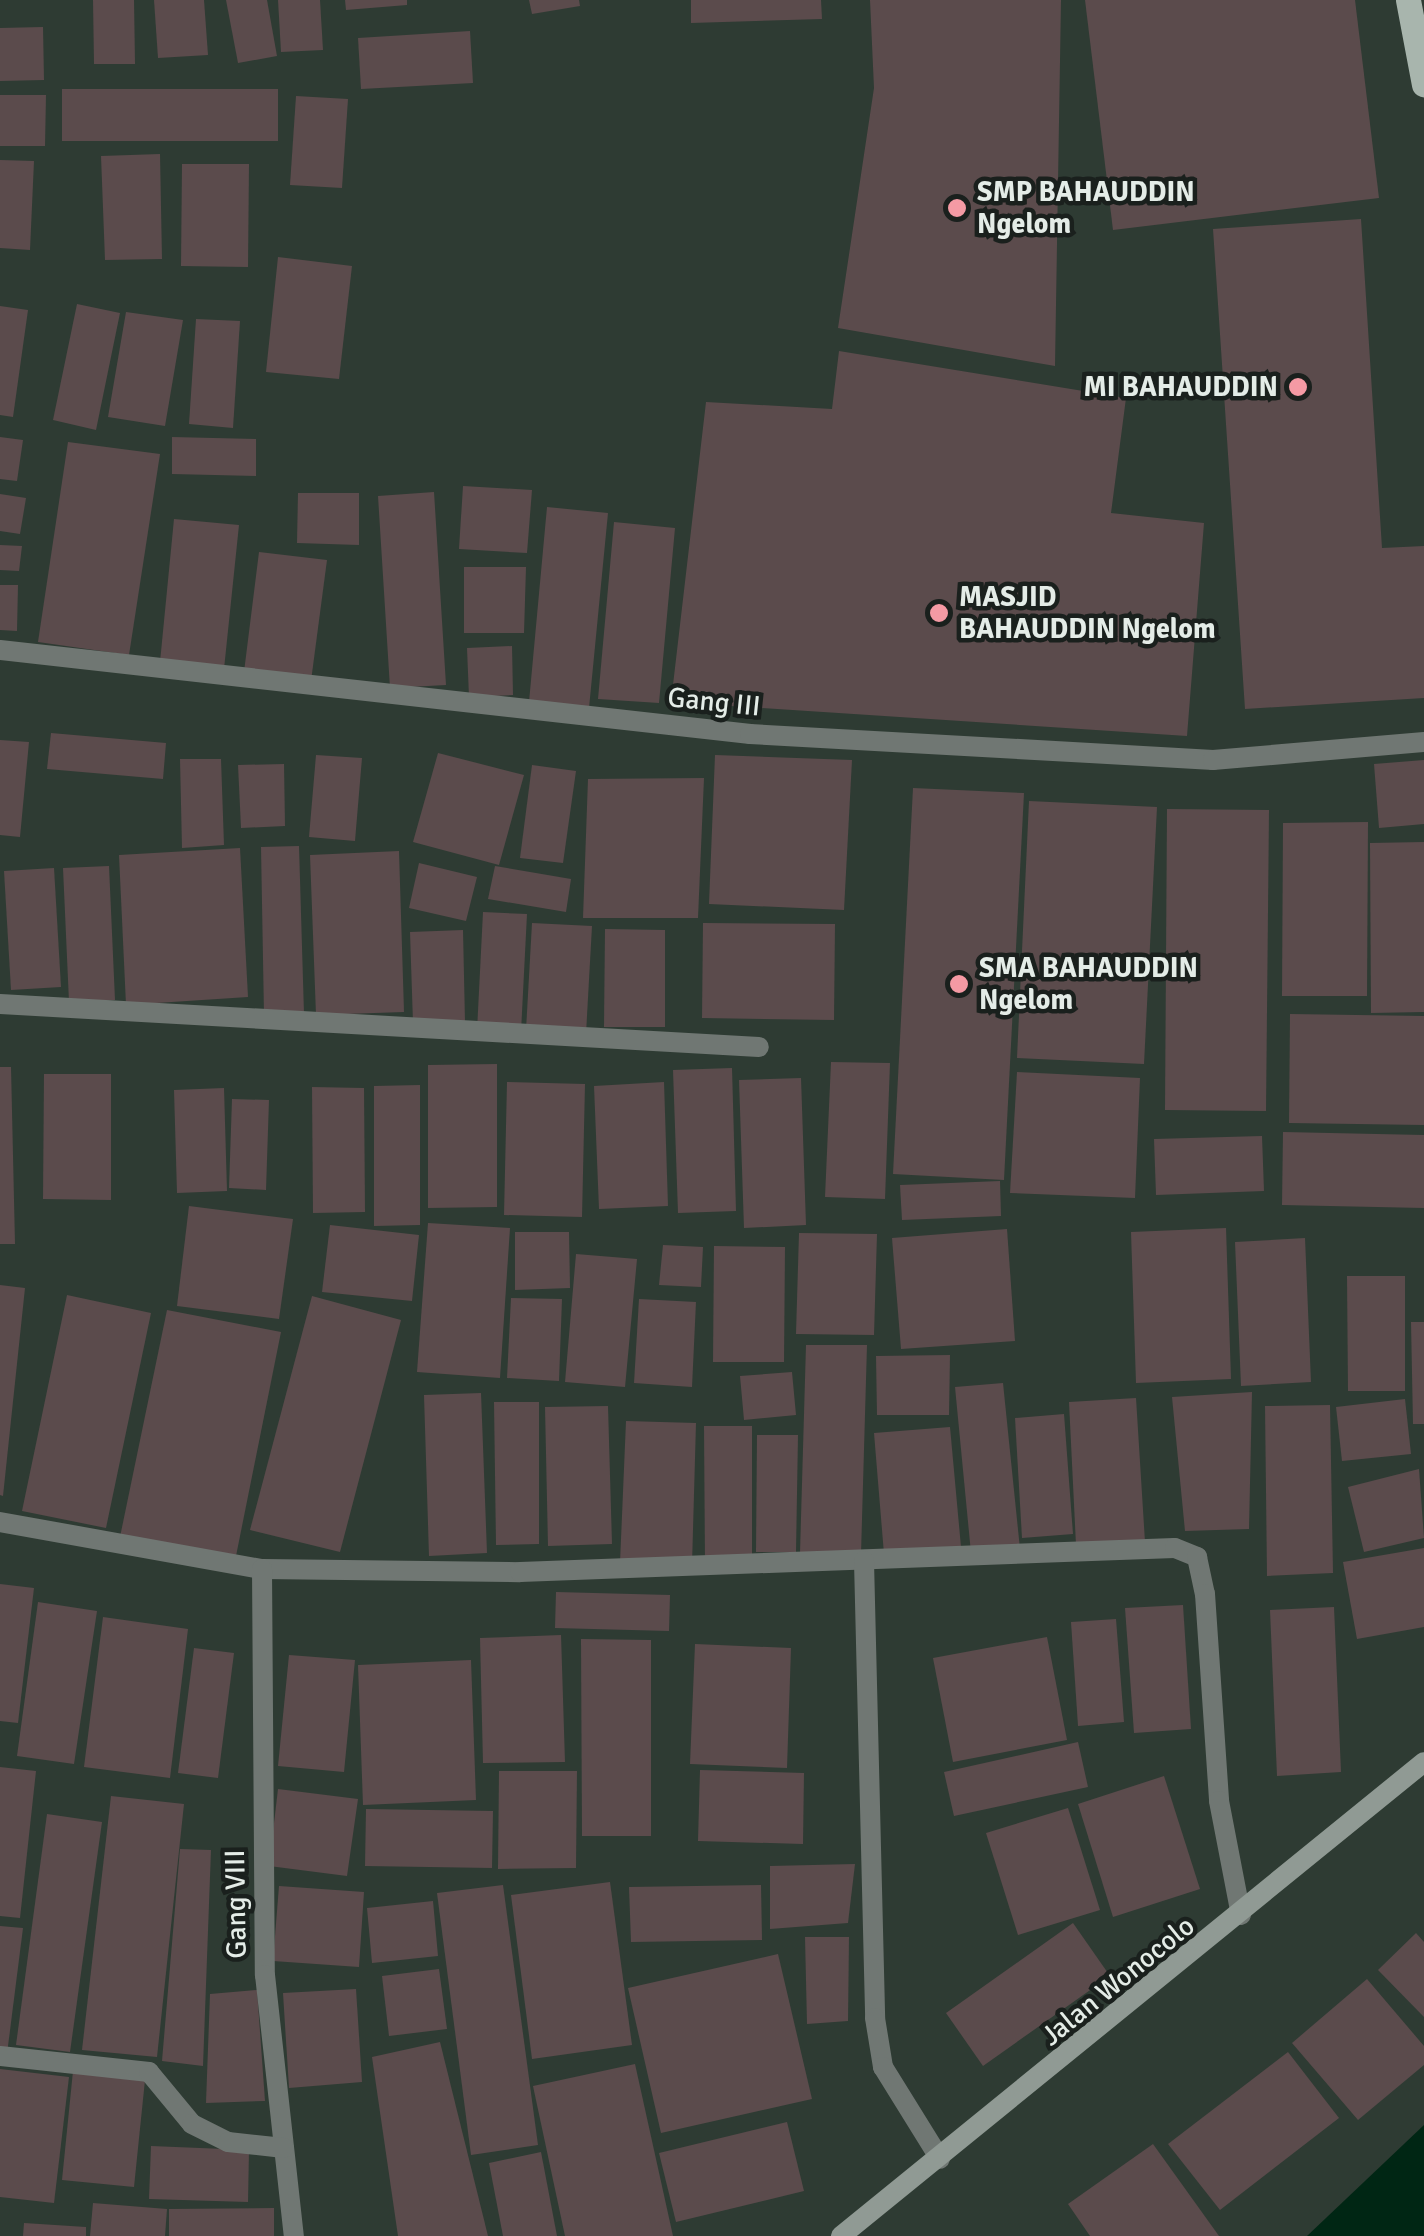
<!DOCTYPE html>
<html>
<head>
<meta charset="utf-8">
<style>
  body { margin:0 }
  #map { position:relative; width:1424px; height:2236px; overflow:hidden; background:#2e3b33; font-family:Signika,sans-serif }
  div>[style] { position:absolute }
  .water>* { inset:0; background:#002614 }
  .building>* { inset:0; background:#5b4b4c }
  .street>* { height:20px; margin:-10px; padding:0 10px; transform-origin:10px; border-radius:10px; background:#707773 }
  .secondary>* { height:20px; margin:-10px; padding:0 10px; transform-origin:10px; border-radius:10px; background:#909a94 }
  .primary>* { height:25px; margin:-12.5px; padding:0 12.5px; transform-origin:12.5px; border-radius:12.5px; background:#a8b5ad }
  .dots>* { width:28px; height:28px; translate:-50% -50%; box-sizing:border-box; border:5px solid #1a201d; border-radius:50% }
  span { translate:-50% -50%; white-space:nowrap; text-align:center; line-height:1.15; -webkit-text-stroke:9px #1a201d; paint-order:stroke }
  .poi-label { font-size:28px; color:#e4ece7; font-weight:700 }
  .left { translate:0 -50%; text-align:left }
  .right { translate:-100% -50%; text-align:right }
  .street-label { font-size:28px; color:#e4ece7 }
</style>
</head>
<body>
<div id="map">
  <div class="water">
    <div style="clip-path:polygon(1424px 2125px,1424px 2236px,1307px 2236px)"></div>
  </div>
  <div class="building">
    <div style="clip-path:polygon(93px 0,134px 0,135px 64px,94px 64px)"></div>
    <div style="clip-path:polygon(154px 0,204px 0,208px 55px,158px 58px)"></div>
    <div style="clip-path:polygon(226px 0,267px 0,277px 56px,238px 63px)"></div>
    <div style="clip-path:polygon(278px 0,320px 0,323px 50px,281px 52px)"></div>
    <div style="clip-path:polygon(345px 0,407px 0,407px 5px,346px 10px)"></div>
    <div style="clip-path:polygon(529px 0,579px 0,580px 6px,532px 14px)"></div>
    <div style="clip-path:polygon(691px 0,821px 0,822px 19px,691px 23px)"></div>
    <div style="clip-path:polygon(870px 0,1061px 0,1055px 366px,838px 328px,874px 88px)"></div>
    <div style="clip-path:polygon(1085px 0,1355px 0,1379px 198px,1113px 230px)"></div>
    <div style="clip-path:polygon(43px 27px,44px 80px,0 81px,0 28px)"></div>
    <div style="clip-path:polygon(470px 31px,473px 83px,361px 89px,358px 38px)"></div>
    <div style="clip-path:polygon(62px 89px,278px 89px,278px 141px,62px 141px)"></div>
    <div style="clip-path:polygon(0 95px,46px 95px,45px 146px,0 146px)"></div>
    <div style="clip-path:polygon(296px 96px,348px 99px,342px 188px,290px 185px)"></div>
    <div style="clip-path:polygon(160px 154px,162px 259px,105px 260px,101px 156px)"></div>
    <div style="clip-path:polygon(0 160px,34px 161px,30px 250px,0 248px)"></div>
    <div style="clip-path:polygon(182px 164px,249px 164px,248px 267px,181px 266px)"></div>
    <div style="clip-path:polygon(1361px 219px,1382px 548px,1424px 546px,1424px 698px,1245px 709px,1213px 229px)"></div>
    <div style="clip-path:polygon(278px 257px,352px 266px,339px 379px,266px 372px)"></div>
    <div style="clip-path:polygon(77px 304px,120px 313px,96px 430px,53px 420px)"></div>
    <div style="clip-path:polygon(0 306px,28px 310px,13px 417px,0 415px)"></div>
    <div style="clip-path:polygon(126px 312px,183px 320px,165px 426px,108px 417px)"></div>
    <div style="clip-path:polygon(196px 319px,240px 321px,233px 428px,189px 424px)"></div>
    <div style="clip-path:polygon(839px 351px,1126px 398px,1111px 513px,1204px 523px,1187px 736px,671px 702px,706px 402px,832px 409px)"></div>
    <div style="clip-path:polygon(0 437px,23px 440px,17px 481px,0 479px)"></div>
    <div style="clip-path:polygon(172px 437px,256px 439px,256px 476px,172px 474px)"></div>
    <div style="clip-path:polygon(68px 442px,160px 454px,129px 655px,38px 642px)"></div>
    <div style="clip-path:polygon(463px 486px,532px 490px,527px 553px,459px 549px)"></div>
    <div style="clip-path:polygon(434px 492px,446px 685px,390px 688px,378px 496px)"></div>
    <div style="clip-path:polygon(298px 493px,359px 493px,359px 545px,297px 543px)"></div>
    <div style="clip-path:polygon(0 494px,26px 498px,20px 534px,0 531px)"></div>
    <div style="clip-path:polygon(547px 507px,608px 513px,589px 708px,529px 702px)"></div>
    <div style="clip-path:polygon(174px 519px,239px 525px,224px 669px,160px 662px)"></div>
    <div style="clip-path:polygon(614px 522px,675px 528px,659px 703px,598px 699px)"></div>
    <div style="clip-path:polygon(0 545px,22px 546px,19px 571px,0 570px)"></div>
    <div style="clip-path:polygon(259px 552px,327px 560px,311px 681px,244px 672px)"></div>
    <div style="clip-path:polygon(464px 567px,526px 567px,524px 633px,464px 633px)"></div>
    <div style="clip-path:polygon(0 585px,18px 585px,17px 631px,0 630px)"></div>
    <div style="clip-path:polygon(512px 646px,513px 695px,469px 697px,467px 648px)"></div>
    <div style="clip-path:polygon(51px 733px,166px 743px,163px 779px,47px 769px)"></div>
    <div style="clip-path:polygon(0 740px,29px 742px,20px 837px,0 835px)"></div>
    <div style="clip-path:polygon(438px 753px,524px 775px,499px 865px,413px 842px)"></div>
    <div style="clip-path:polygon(316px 755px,362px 758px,355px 841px,309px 837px)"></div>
    <div style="clip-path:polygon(715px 755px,852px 760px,844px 910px,709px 904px)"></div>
    <div style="clip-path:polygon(180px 759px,221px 759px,224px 845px,182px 848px)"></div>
    <div style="clip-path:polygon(1424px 760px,1424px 824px,1379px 828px,1374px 764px)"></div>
    <div style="clip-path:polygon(284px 764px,285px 826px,241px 828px,238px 765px)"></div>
    <div style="clip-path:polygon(532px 765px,576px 771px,563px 863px,520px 858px)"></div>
    <div style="clip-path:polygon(704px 778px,698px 918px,583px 918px,588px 779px)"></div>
    <div style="clip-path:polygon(913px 788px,1024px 793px,1004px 1180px,893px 1174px)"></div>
    <div style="clip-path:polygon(1029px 801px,1157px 807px,1144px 1064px,1017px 1058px)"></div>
    <div style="clip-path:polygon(1167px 809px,1269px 810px,1266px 1111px,1165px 1110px)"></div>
    <div style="clip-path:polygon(1368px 822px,1367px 996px,1282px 996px,1283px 823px)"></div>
    <div style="clip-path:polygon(1424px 842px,1424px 1012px,1371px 1013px,1370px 843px)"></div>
    <div style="clip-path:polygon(299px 846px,304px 1014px,264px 1015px,261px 847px)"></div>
    <div style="clip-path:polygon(240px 848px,248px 997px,126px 1005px,119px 855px)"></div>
    <div style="clip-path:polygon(399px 851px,404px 1012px,316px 1015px,310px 855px)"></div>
    <div style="clip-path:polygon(419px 863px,477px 877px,466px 921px,409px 908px)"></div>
    <div style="clip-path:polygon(109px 866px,115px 1000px,69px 1002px,63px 868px)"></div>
    <div style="clip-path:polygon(495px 866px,571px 879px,566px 912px,488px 899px)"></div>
    <div style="clip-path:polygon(54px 868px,61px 987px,11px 990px,4px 871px)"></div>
    <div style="clip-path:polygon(483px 912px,527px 914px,521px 1032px,477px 1031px)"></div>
    <div style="clip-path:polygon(532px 923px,592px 926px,586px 1034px,526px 1030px)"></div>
    <div style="clip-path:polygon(703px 923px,835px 924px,834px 1020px,702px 1018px)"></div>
    <div style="clip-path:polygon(605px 929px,665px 930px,665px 1027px,604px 1027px)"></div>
    <div style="clip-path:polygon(463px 930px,465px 1022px,413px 1023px,410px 932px)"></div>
    <div style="clip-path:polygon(1290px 1014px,1424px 1016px,1424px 1125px,1289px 1123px)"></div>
    <div style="clip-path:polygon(831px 1062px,890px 1063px,885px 1199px,825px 1197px)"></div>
    <div style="clip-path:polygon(497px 1064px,497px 1207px,428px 1208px,428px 1065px)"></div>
    <div style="clip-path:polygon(0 1067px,11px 1067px,15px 1244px,0 1244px)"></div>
    <div style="clip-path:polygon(732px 1068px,736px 1211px,678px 1213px,673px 1070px)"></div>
    <div style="clip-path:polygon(1017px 1072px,1140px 1078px,1135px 1198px,1010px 1193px)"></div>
    <div style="clip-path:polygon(44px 1074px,111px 1074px,111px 1200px,43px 1199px)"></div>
    <div style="clip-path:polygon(801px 1078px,806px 1225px,744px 1228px,739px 1080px)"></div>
    <div style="clip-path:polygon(507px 1082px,585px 1084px,582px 1217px,504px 1215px)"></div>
    <div style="clip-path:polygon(664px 1082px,668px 1206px,599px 1209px,594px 1086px)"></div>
    <div style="clip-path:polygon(420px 1085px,420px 1225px,374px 1226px,374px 1086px)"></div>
    <div style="clip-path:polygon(312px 1087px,364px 1088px,365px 1212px,313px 1213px)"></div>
    <div style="clip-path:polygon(224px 1088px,227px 1191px,177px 1193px,174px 1090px)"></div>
    <div style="clip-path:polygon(232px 1099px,269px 1100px,266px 1190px,229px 1188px)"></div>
    <div style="clip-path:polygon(1283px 1132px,1424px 1135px,1424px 1208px,1282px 1205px)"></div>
    <div style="clip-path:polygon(1262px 1136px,1264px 1191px,1156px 1195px,1154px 1139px)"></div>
    <div style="clip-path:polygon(1000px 1181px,1001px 1216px,902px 1220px,900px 1185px)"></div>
    <div style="clip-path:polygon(189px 1206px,293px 1219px,279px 1319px,177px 1306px)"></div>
    <div style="clip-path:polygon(428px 1223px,510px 1228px,500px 1378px,417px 1372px)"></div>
    <div style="clip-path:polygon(330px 1225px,419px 1235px,412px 1301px,322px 1292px)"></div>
    <div style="clip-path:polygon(1226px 1228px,1231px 1379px,1136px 1383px,1131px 1232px)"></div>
    <div style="clip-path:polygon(1007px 1229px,1015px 1341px,901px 1349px,892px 1238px)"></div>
    <div style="clip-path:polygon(515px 1232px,569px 1232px,570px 1288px,515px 1290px)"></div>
    <div style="clip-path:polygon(799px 1233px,877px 1234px,874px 1335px,796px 1334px)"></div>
    <div style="clip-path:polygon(1305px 1238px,1311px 1382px,1241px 1386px,1235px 1242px)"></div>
    <div style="clip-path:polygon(663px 1245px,703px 1247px,701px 1287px,659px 1285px)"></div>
    <div style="clip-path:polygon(714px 1246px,785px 1247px,784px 1362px,713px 1362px)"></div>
    <div style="clip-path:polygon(576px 1254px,637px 1259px,625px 1387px,565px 1382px)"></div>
    <div style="clip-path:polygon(1347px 1276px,1405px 1276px,1405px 1391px,1348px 1391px)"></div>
    <div style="clip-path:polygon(0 1285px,25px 1288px,3px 1496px,0 1495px)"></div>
    <div style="clip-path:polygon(67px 1295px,151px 1313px,106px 1528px,22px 1511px)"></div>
    <div style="clip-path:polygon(312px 1296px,401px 1320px,340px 1552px,250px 1530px)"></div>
    <div style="clip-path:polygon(511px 1298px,562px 1299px,559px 1381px,507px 1378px)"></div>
    <div style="clip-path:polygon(639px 1299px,696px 1302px,692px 1387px,634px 1383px)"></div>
    <div style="clip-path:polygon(167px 1310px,281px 1332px,235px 1561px,120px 1537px)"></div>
    <div style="clip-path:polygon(1411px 1322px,1424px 1322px,1424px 1424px,1413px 1424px)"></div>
    <div style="clip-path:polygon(806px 1345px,867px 1345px,861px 1554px,800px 1553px)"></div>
    <div style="clip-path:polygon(950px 1355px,949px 1415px,877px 1415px,876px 1356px)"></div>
    <div style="clip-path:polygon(792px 1372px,796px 1415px,744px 1420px,740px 1376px)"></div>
    <div style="clip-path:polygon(1003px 1383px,1020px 1549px,971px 1553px,955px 1387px)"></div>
    <div style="clip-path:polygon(1252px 1392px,1249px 1529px,1185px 1531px,1172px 1397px)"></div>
    <div style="clip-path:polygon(481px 1393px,487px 1553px,429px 1556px,424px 1395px)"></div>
    <div style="clip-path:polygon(1136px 1398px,1145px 1542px,1076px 1545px,1069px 1402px)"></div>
    <div style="clip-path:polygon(1405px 1399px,1411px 1454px,1342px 1461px,1336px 1407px)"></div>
    <div style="clip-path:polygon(494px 1402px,539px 1402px,539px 1544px,496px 1545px)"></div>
    <div style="clip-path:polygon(1330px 1405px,1333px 1573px,1267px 1576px,1265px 1406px)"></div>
    <div style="clip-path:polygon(608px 1406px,612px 1544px,548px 1546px,545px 1407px)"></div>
    <div style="clip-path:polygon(1064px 1414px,1073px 1534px,1022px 1538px,1015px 1418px)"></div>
    <div style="clip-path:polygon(626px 1421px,696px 1423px,692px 1565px,620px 1563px)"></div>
    <div style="clip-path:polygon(704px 1426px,752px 1426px,752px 1564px,705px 1564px)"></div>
    <div style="clip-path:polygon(950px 1427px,961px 1547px,884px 1554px,874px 1433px)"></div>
    <div style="clip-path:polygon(757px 1435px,798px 1435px,796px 1552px,756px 1552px)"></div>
    <div style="clip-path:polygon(1419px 1469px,1424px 1538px,1364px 1552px,1348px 1487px)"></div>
    <div style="clip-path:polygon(1424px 1548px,1424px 1627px,1357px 1639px,1343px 1562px)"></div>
    <div style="clip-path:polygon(0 1584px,34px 1588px,18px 1723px,0 1721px)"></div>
    <div style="clip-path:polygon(556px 1592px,670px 1595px,669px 1631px,555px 1628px)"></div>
    <div style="clip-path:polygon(38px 1602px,97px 1611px,74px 1764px,17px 1756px)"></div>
    <div style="clip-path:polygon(1183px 1605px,1191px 1729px,1134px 1733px,1125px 1608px)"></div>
    <div style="clip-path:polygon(1334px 1607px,1341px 1772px,1277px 1776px,1270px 1610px)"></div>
    <div style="clip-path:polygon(103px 1617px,188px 1629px,170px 1778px,84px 1767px)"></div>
    <div style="clip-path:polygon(1116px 1619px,1124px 1722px,1078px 1726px,1071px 1622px)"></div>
    <div style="clip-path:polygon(561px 1635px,565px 1762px,483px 1763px,480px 1638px)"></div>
    <div style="clip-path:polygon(1047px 1637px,1067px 1740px,953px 1762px,933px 1658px)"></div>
    <div style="clip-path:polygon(581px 1639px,651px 1640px,651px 1836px,582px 1836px)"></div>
    <div style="clip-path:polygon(695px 1644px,791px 1648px,787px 1768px,690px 1764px)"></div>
    <div style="clip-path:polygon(194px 1648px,234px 1653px,218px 1778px,178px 1773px)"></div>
    <div style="clip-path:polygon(289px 1655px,355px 1660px,344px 1772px,278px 1766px)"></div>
    <div style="clip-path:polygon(471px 1660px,476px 1800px,363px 1805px,358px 1665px)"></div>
    <div style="clip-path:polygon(1078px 1742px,1088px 1787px,954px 1816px,944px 1772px)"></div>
    <div style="clip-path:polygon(0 1767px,36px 1771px,20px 1918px,0 1916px)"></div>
    <div style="clip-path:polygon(700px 1770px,804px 1773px,803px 1844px,698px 1841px)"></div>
    <div style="clip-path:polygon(499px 1771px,577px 1771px,576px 1868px,498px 1869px)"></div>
    <div style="clip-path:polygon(1164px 1776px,1200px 1889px,1113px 1917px,1078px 1804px)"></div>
    <div style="clip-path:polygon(278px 1789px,358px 1799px,347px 1876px,269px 1866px)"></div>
    <div style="clip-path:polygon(111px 1796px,184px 1804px,157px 2057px,82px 2050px)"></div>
    <div style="clip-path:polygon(1068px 1808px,1100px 1910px,1018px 1935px,986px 1833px)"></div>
    <div style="clip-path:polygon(366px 1809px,493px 1811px,492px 1868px,365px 1866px)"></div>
    <div style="clip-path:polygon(47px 1814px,102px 1822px,70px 2052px,16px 2045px)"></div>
    <div style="clip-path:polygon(180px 1849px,211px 1850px,203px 2066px,162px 2061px)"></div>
    <div style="clip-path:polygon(855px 1864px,848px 1923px,770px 1929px,770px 1866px)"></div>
    <div style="clip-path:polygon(610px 1882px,632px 2045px,532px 2059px,511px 1895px)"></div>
    <div style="clip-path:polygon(503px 1885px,538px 2145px,471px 2155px,437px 1893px)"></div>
    <div style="clip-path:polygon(761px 1885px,762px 1940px,631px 1942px,629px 1887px)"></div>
    <div style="clip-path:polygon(279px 1886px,364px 1892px,359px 1967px,273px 1961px)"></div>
    <div style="clip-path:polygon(433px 1901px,438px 1956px,372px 1963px,367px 1908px)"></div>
    <div style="clip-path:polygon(1073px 1923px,1110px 1976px,983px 2066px,946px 2013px)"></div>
    <div style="clip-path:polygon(0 1926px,23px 1928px,7px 2054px,0 2053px)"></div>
    <div style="clip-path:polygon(1416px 1933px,1424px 1942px,1424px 2017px,1378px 1970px)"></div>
    <div style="clip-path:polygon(805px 1937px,849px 1937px,848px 2021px,807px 2024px)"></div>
    <div style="clip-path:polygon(778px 1954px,812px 2099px,661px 2133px,628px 1988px)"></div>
    <div style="clip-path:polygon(439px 1969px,447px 2029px,389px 2036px,382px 1976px)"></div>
    <div style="clip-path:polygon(1367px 1979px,1424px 2046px,1424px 2065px,1358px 2120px,1292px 2043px)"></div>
    <div style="clip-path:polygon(356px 1989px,362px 2082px,289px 2088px,283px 1993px)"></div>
    <div style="clip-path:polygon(257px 1990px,265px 2101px,206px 2103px,210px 1994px)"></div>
    <div style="clip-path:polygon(440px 2042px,488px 2236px,398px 2236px,372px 2057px)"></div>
    <div style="clip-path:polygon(1288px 2052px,1339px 2118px,1220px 2210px,1168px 2144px)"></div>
    <div style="clip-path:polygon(635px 2064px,673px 2236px,565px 2236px,533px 2086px)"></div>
    <div style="clip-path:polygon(0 2069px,69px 2077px,54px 2203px,0 2197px)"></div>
    <div style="clip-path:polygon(73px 2071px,145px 2080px,134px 2187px,62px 2180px)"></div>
    <div style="clip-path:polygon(787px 2122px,804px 2191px,676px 2222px,659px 2153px)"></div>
    <div style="clip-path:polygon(1153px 2144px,1219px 2236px,1090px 2236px,1068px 2204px)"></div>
    <div style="clip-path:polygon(151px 2146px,249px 2150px,248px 2202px,149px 2199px)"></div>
    <div style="clip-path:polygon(541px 2152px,557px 2236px,503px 2236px,489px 2163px)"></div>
    <div style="clip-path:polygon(93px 2203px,167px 2209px,165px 2236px,90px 2236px)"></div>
    <div style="clip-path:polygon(274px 2208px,274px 2236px,169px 2236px,169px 2209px)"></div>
    <div style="clip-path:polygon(24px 2223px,86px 2227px,86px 2236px,23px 2236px)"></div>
  </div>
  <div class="street">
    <div style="left:0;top:650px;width:755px;rotate:6.39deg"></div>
    <div style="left:750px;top:734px;width:464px;rotate:3.2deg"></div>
    <div style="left:1213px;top:760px;width:212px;rotate:-4.9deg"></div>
    <div style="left:0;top:1004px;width:760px;rotate:3.24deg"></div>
    <div style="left:0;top:1522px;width:266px;rotate:10.2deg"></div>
    <div style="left:262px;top:1569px;width:258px;rotate:0.7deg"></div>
    <div style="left:520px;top:1572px;width:655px;rotate:-2.1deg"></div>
    <div style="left:1175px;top:1548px;width:24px;rotate:22deg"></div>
    <div style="left:1197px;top:1557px;width:38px;rotate:78deg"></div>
    <div style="left:1205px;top:1594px;width:207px;rotate:86.1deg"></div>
    <div style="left:1219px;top:1801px;width:116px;rotate:79.1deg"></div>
    <div style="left:864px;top:1561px;width:457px;rotate:88.6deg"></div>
    <div style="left:875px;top:2018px;width:50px;rotate:80.7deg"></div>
    <div style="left:883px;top:2067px;width:108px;rotate:58.2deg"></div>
    <div style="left:262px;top:1569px;width:406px;rotate:89.6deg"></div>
    <div style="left:265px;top:1975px;width:263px;rotate:83.7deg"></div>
    <div style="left:0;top:2056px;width:150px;rotate:6.1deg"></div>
    <div style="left:149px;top:2072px;width:67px;rotate:50.4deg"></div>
    <div style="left:192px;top:2124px;width:40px;rotate:26.6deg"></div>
    <div style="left:228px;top:2142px;width:56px;rotate:6.1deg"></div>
  </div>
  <div class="secondary">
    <div style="left:841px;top:2236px;width:751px;rotate:-39.11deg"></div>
  </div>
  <div class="primary">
    <div style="left:1408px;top:0;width:86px;rotate:79.3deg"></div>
  </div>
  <div class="dots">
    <div style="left:957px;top:208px;background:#f49aa4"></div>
    <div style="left:1298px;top:387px;background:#f49aa4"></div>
    <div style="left:939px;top:613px;background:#f49aa4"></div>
    <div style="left:959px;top:984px;background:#f49aa4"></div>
  </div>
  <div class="poi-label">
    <span class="left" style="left:977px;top:208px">SMP BAHAUDDIN<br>Ngelom</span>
    <span class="right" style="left:1278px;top:387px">MI BAHAUDDIN</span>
    <span class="left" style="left:959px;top:613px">MASJID<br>BAHAUDDIN Ngelom</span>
    <span class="left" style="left:979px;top:984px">SMA BAHAUDDIN<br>Ngelom</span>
  </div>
  <div class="street-label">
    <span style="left:714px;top:702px;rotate:6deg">Gang III</span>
    <span style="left:236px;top:1904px;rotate:-91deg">Gang VIII</span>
    <span style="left:1118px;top:1981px;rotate:-39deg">Jalan Wonocolo</span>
  </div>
</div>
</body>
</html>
